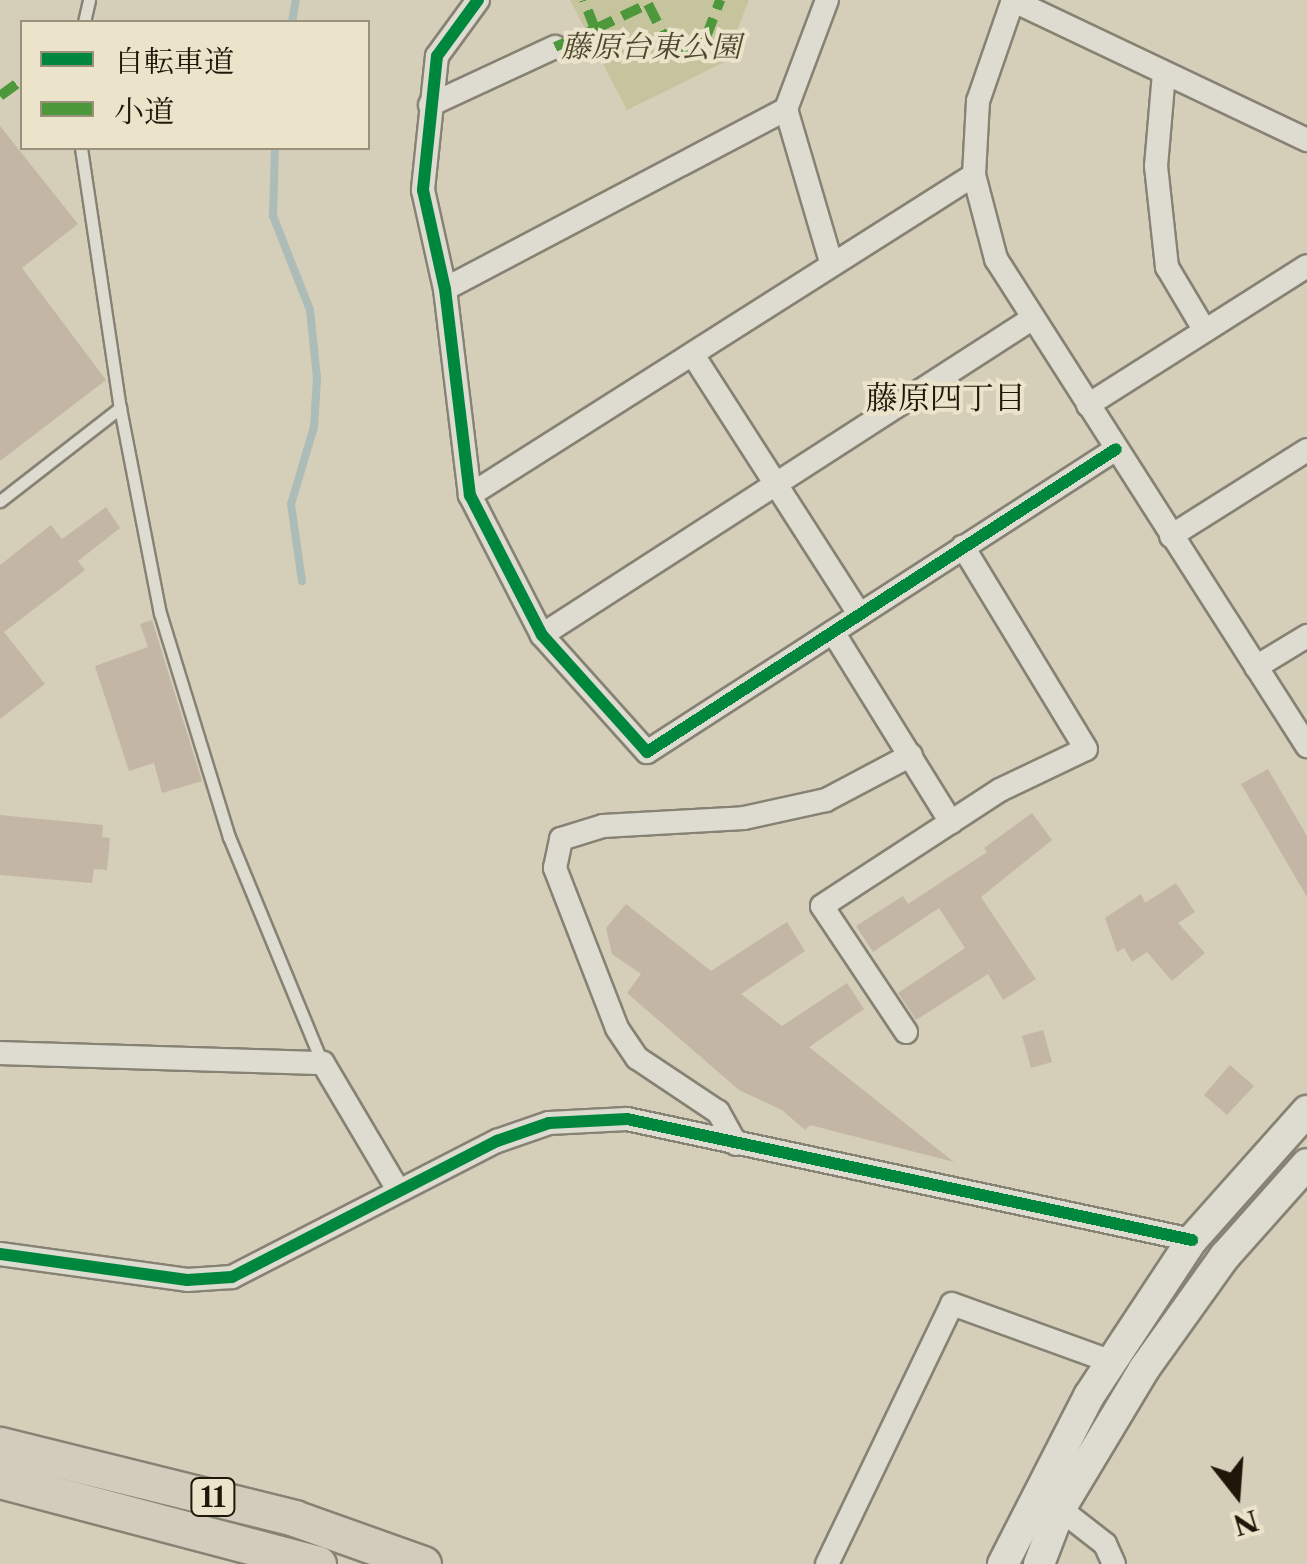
<!DOCTYPE html>
<html>
<head>
<meta charset="utf-8">
<style>
  body { margin:0 }
  #map { position:relative; width:1307px; height:1564px; overflow:hidden; background:#d5ceb9; font-family:"Libre Caslon Text","Noto Serif JP",serif }
  div>[style] { position:absolute }
  .green>* { inset:0; background:#c5c49d }
  .stream>* { height:8px; margin:-4px; padding:0 4px; transform-origin:4px; border-radius:4px; background:#acbcb8 }
  .building>* { inset:0; background:#c4b6a5 }
  .roads { filter:drop-shadow(2px 0 #868274) drop-shadow(-2px 0 #868274) drop-shadow(0 2px #868274) drop-shadow(0 -2px #868274) }
  .lane>* { height:11px; margin:-5.5px; padding:0 5.5px; transform-origin:5.5px; border-radius:5.5px; background:#dedbd1 }
  .street>* { height:22px; margin:-11px; padding:0 11px; transform-origin:11px; border-radius:11px; background:#dedbd1 }
  .secondary>* { height:30px; margin:-15px; padding:0 15px; transform-origin:15px; border-radius:15px; background:#dedbd1 }
  .primary>* { height:35px; margin:-17.5px; padding:0 17.5px; transform-origin:17.5px; border-radius:17.5px; background:#d3ccbc }
  .quiet>* { height:10px; margin-top:-5px; transform-origin:0; background:repeating-linear-gradient(90deg,#4d983b 0 20px,transparent 0 30px) }
  .cycleway>* { height:12px; margin:-6px; padding:0 6px; transform-origin:6px; border-radius:6px; background:#00873e }
  span { translate:-50% -50%; white-space:nowrap; text-align:center; line-height:1.15; -webkit-text-stroke:8px #ebe3ca; paint-order:stroke }
  .shield-label span { padding:2px 8px; background:#ebe3ca; border:2px solid; border-radius:8px; -webkit-text-stroke-width:0 }
  .shield-label { font-size:28px; color:#201609; font-weight:700 }
  .park-label { font-size:30px; color:#4e482e; font-style:italic }
  .neighbourhood-label { font-size:32px; color:#201609 }
  .legend { position:absolute; left:20px; top:20px; width:350px; height:130px; box-sizing:border-box; background:#ebe3ca; border:2px solid #9a917d; margin:0; padding:12px 18px; list-style:none; font-size:30px; color:#201609 }
  .legend li { display:flex; align-items:center; gap:20px; height:50px }
  .legend b { width:50px; border:2px solid #9a917d }
  .north { position:absolute; left:1187px; top:1444px; width:100px; height:100px; -webkit-text-stroke:8px #ebe3ca; paint-order:stroke; rotate:163deg; font-size:28px; font-weight:700; line-height:40px; text-align:center; color:#201609 }
  .north::after { content:''; display:block; margin:auto; width:35px; height:45px; background:#201609; clip-path:polygon(50% 0,100% 100%,50% 72%,0 100%) }
</style>
</head>
<body>
<div id="map">
  <div class="green">
    <div style="clip-path:polygon(570px 0,749px 0,724px 62px,627px 110px)"></div>
  </div>
  <div class="stream">
    <div style="left:292px;top:22px;width:22px;rotate:-80deg"></div>
    <div style="left:275px;top:148px;width:68px;rotate:91.7deg"></div>
    <div style="left:273px;top:216px;width:101px;rotate:68.5deg"></div>
    <div style="left:310px;top:310px;width:68px;rotate:84.1deg"></div>
    <div style="left:317px;top:378px;width:49px;rotate:93.5deg"></div>
    <div style="left:314px;top:427px;width:80px;rotate:106.6deg"></div>
    <div style="left:291px;top:504px;width:78px;rotate:81.9deg"></div>
  </div>
  <div class="building">
    <div style="clip-path:polygon(0 126px,78px 224px,22px 268px,106px 380px,0 461px)"></div>
    <div style="clip-path:polygon(106px 507px,120px 528px,78px 561px,85px 570px,4px 632px,45px 684px,0 719px,0 565px,51px 525px,62px 539px)"></div>
    <div style="clip-path:polygon(152px 620px,202px 781px,162px 793px,154px 763px,129px 771px,95px 666px,148px 647px,140px 624px)"></div>
    <div style="clip-path:polygon(1268px 769px,1307px 836px,1307px 897px,1241px 784px)"></div>
    <div style="clip-path:polygon(1032px 813px,1052px 840px,981px 897px,1036px 979px,1003px 1000px,988px 974px,916px 1020px,898px 993px,965px 948px,939px 908px,873px 952px,856px 926px,903px 896px,908px 904px,987px 852px,984px 848px)"></div>
    <div style="clip-path:polygon(0 815px,103px 825px,102px 837px,110px 838px,107px 870px,94px 869px,92px 883px,0 875px)"></div>
    <div style="clip-path:polygon(1176px 883px,1195px 912px,1178px 923px,1205px 953px,1172px 981px,1147px 952px,1132px 962px,1124px 948px,1117px 952px,1105px 918px,1141px 894px,1145px 903px)"></div>
    <div style="clip-path:polygon(626px 904px,711px 971px,787px 922px,805px 951px,741px 994px,782px 1026px,847px 983px,864px 1009px,809px 1047px,954px 1162px,810px 1125px,805px 1130px,782px 1110px,739px 1090px,627px 993px,641px 974px,612px 954px,606px 928px)"></div>
    <div style="clip-path:polygon(1043px 1030px,1052px 1062px,1031px 1068px,1022px 1036px)"></div>
    <div style="clip-path:polygon(1230px 1065px,1254px 1086px,1227px 1115px,1204px 1095px)"></div>
  </div>
  <div class="roads">
    <div class="lane">
      <div style="left:84px;top:22px;width:23px;rotate:-77deg"></div>
      <div style="left:81px;top:148px;width:263px;rotate:81.5deg"></div>
      <div style="left:120px;top:408px;width:209px;rotate:79deg"></div>
      <div style="left:160px;top:613px;width:234px;rotate:72.9deg"></div>
      <div style="left:229px;top:837px;width:244px;rotate:67.6deg"></div>
      <div style="left:0;top:501px;width:152px;rotate:-37.8deg"></div>
    </div>
    <div class="street">
      <div style="left:478px;top:0;width:69px;rotate:126.2deg"></div>
      <div style="left:437px;top:56px;width:135px;rotate:96deg"></div>
      <div style="left:423px;top:190px;width:101px;rotate:77.5deg"></div>
      <div style="left:445px;top:289px;width:208px;rotate:83.1deg"></div>
      <div style="left:470px;top:495px;width:157px;rotate:62.8deg"></div>
      <div style="left:542px;top:635px;width:157px;rotate:48.1deg"></div>
      <div style="left:647px;top:752px;width:558px;rotate:-32.86deg"></div>
      <div style="left:827px;top:0;width:116px;rotate:110.6deg"></div>
      <div style="left:786px;top:109px;width:159px;rotate:73.6deg"></div>
      <div style="left:1012px;top:0;width:327px;rotate:25.4deg"></div>
      <div style="left:1013px;top:0;width:107px;rotate:109.1deg"></div>
      <div style="left:978px;top:101px;width:74px;rotate:93.1deg"></div>
      <div style="left:974px;top:175px;width:87px;rotate:75.3deg"></div>
      <div style="left:996px;top:259px;width:578px;rotate:57.44deg"></div>
      <div style="left:1164px;top:73px;width:93px;rotate:94.9deg"></div>
      <div style="left:1156px;top:166px;width:102px;rotate:83.8deg"></div>
      <div style="left:1167px;top:267px;width:74px;rotate:59.3deg"></div>
      <div style="left:430px;top:105px;width:138px;rotate:-24.9deg"></div>
      <div style="left:445px;top:289px;width:386px;rotate:-27.8deg"></div>
      <div style="left:693px;top:355px;width:308px;rotate:57.3deg"></div>
      <div style="left:1088px;top:405px;width:259px;rotate:-32.4deg"></div>
      <div style="left:470px;top:495px;width:597px;rotate:-32.41deg"></div>
      <div style="left:1171px;top:536px;width:161px;rotate:-32.3deg"></div>
      <div style="left:833px;top:632px;width:224px;rotate:58.2deg"></div>
      <div style="left:542px;top:635px;width:581px;rotate:-32.84deg"></div>
      <div style="left:1256px;top:667px;width:60px;rotate:-31.3deg"></div>
      <div style="left:906px;top:1032px;width:151px;rotate:-123.7deg"></div>
      <div style="left:822px;top:906px;width:212px;rotate:-33.1deg"></div>
      <div style="left:1000px;top:790px;width:95px;rotate:-25.5deg"></div>
      <div style="left:1086px;top:749px;width:237px;rotate:-121.3deg"></div>
      <div style="left:0;top:1053px;width:323px;rotate:1.8deg"></div>
      <div style="left:323px;top:1063px;width:147px;rotate:59.4deg"></div>
      <div style="left:736px;top:1144px;width:37px;rotate:-119deg"></div>
      <div style="left:718px;top:1112px;width:97px;rotate:-146.3deg"></div>
      <div style="left:637px;top:1058px;width:36px;rotate:-124deg"></div>
      <div style="left:617px;top:1028px;width:172px;rotate:-111.2deg"></div>
      <div style="left:555px;top:868px;width:30px;rotate:-78deg"></div>
      <div style="left:561px;top:839px;width:44px;rotate:-17.2deg"></div>
      <div style="left:603px;top:826px;width:141px;rotate:-3.2deg"></div>
      <div style="left:744px;top:818px;width:84px;rotate:-12.4deg"></div>
      <div style="left:826px;top:800px;width:96px;rotate:-27.9deg"></div>
      <div style="left:0;top:1254px;width:189px;rotate:7.9deg"></div>
      <div style="left:187px;top:1280px;width:45px;rotate:-3.8deg"></div>
      <div style="left:232px;top:1277px;width:298px;rotate:-27.2deg"></div>
      <div style="left:497px;top:1141px;width:55px;rotate:-19.1deg"></div>
      <div style="left:549px;top:1123px;width:78px;rotate:-2.9deg"></div>
      <div style="left:627px;top:1119px;width:578px;rotate:12.09deg"></div>
      <div style="left:1060px;top:1509px;width:57px;rotate:37.9deg"></div>
      <div style="left:1105px;top:1544px;width:22px;rotate:66deg"></div>
      <div style="left:827px;top:1564px;width:288px;rotate:-64.3deg"></div>
      <div style="left:952px;top:1304px;width:170px;rotate:19.9deg"></div>
    </div>
    <div class="secondary">
      <div style="left:1003px;top:1564px;width:189px;rotate:-62.9deg"></div>
      <div style="left:1089px;top:1396px;width:187px;rotate:-56.6deg"></div>
      <div style="left:1192px;top:1240px;width:173px;rotate:-48.3deg"></div>
      <div style="left:1039px;top:1564px;width:59px;rotate:-69.1deg"></div>
      <div style="left:1060px;top:1509px;width:163px;rotate:-59deg"></div>
      <div style="left:1144px;top:1369px;width:139px;rotate:-54.4deg"></div>
      <div style="left:1225px;top:1256px;width:123px;rotate:-48.3deg"></div>
    </div>
    <div class="primary">
      <div style="left:0;top:1445px;width:303px;rotate:13.9deg"></div>
      <div style="left:294px;top:1518px;width:137px;rotate:19.6deg"></div>
      <div style="left:0;top:1480px;width:329px;rotate:14.8deg"></div>
    </div>
  </div>
  <div class="quiet">
    <div style="left:595px;top:29px;width:59px;rotate:-25.3deg"></div>
    <div style="left:648px;top:4px;width:56px;rotate:63.4deg"></div>
    <div style="left:673px;top:54px;width:37px;rotate:-27deg"></div>
    <div style="left:706px;top:37px;width:40px;rotate:-69deg"></div>
    <div style="left:555px;top:47px;width:44px;rotate:-24.2deg"></div>
    <div style="left:595px;top:29px;width:31px;rotate:-111deg"></div>
    <div style="left:0;top:96px;width:27px;rotate:-36deg"></div>
  </div>
  <div class="cycleway">
    <div style="left:478px;top:0;width:69px;rotate:126.2deg"></div>
    <div style="left:437px;top:56px;width:135px;rotate:96deg"></div>
    <div style="left:423px;top:190px;width:101px;rotate:77.5deg"></div>
    <div style="left:445px;top:289px;width:208px;rotate:83.1deg"></div>
    <div style="left:470px;top:495px;width:157px;rotate:62.8deg"></div>
    <div style="left:542px;top:635px;width:157px;rotate:48.1deg"></div>
    <div style="left:647px;top:752px;width:558px;rotate:-32.86deg"></div>
    <div style="left:0;top:1254px;width:189px;rotate:7.9deg"></div>
    <div style="left:187px;top:1280px;width:45px;rotate:-3.8deg"></div>
    <div style="left:232px;top:1277px;width:298px;rotate:-27.2deg"></div>
    <div style="left:497px;top:1141px;width:55px;rotate:-19.1deg"></div>
    <div style="left:549px;top:1123px;width:78px;rotate:-2.9deg"></div>
    <div style="left:627px;top:1119px;width:578px;rotate:12.09deg"></div>
  </div>
  <div class="shield-label">
    <span style="left:213px;top:1497px">11</span>
  </div>
  <div class="park-label">
    <span style="left:651px;top:47px">藤原台東公園</span>
  </div>
  <div class="neighbourhood-label">
    <span style="left:946px;top:398px">藤原四丁目</span>
  </div>
  <ul class="legend">
  <li><b style="height:12px;background:#00873e"></b>自転車道</li>
  <li><b style="height:12px;background:#4d983b"></b>小道</li>
  </ul>
  <div class="north">N</div>
</div>
</body>
</html>
